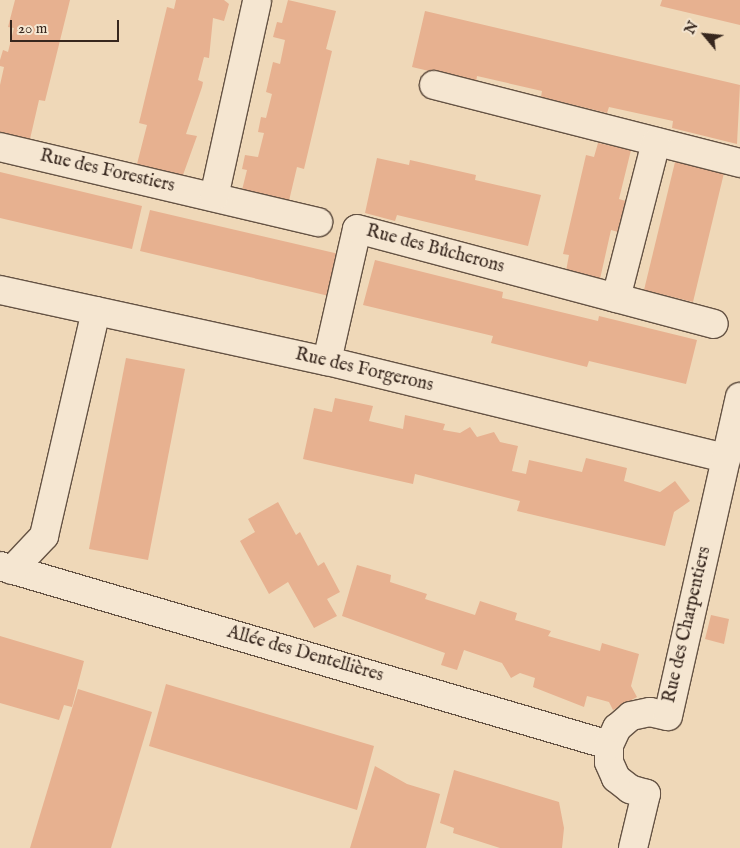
<!DOCTYPE html>
<html>
<head>
<meta charset="utf-8">
<style>
  body { margin:0 }
  #map { position:relative; width:740px; height:848px; overflow:hidden; background:#efd8b8; font-family:"IM FELL English",serif }
  div>[style] { position:absolute }
  .building>* { inset:0; background:#e7b190 }
  .roads { filter:drop-shadow(1px 0 #655344) drop-shadow(-1px 0 #655344) drop-shadow(0 1px #655344) drop-shadow(0 -1px #655344) }
  .street>* { height:28px; margin:-14px; padding:0 14px; transform-origin:14px; border-radius:14px; background:#f5e6d1 }
  span { translate:-50% -50%; white-space:nowrap; text-align:center; line-height:1.15; -webkit-text-stroke:4px #f5e6d1; paint-order:stroke }
  .street-label { font-size:18px; color:#37271e }
  .north { position:absolute; left:680px; top:10px; width:50px; height:50px; -webkit-text-stroke:4px #f5e6d1; paint-order:stroke; rotate:298deg; font-size:14px; font-weight:700; line-height:20px; text-align:center; color:#37271e }
  .north::after { content:''; display:block; margin:auto; width:18px; height:22px; background:#37271e; clip-path:polygon(50% 0,100% 100%,50% 72%,0 100%) }
  .scale { position:absolute; left:10px; top:20px; width:109px; height:22px; box-sizing:border-box; border:2px solid #37271e; border-top:0; padding-left:6px; font-size:15px; line-height:18px; white-space:nowrap; color:#37271e; -webkit-text-stroke:4px #f5e6d1; paint-order:stroke }
</style>
</head>
<body>
<div id="map">
  <div class="building">
    <div style="clip-path:polygon(15px 0,70px 0,45px 101px,39px 100px,30px 139px,0 132px,0 85px,4px 67px,0 66px,0 60px,3px 50px,8px 52px,14px 28px,8px 27px)"></div>
    <div style="clip-path:polygon(176px 0,224px 0,229px 4px,224px 21px,213px 18px,209px 58px,204px 57px,198px 80px,203px 82px,202px 87px,186px 134px,197px 136px,183px 175px,137px 164px,147px 125px,139px 123px,167px 7px,174px 9px)"></div>
    <div style="clip-path:polygon(288px 0,336px 11px,326px 49px,332px 51px,304px 169px,297px 167px,288px 205px,241px 194px,247px 170px,242px 169px,245px 155px,258px 157px,264px 133px,258px 132px,261px 117px,266px 118px,272px 94px,266px 92px,273px 62px,280px 64px,285px 40px,273px 37px,277px 22px,282px 23px)"></div>
    <div style="clip-path:polygon(662px 0,740px 0,740px 25px,660px 6px)"></div>
    <div style="clip-path:polygon(425px 11px,740px 85px,737px 144px,672px 128px,673px 121px,609px 107px,607px 113px,541px 97px,542px 91px,477px 76px,476px 82px,412px 67px)"></div>
    <div style="clip-path:polygon(598px 143px,631px 150px,619px 199px,629px 202px,622px 233px,611px 230px,600px 279px,566px 271px,569px 255px,563px 254px,586px 155px,594px 157px)"></div>
    <div style="clip-path:polygon(377px 158px,409px 165px,410px 160px,476px 175px,475px 180px,541px 195px,528px 246px,397px 215px,395px 221px,365px 213px)"></div>
    <div style="clip-path:polygon(675px 162px,724px 173px,693px 302px,644px 290px)"></div>
    <div style="clip-path:polygon(0 172px,142px 206px,132px 249px,0 218px)"></div>
    <div style="clip-path:polygon(150px 210px,339px 254px,329px 296px,140px 251px)"></div>
    <div style="clip-path:polygon(375px 260px,503px 292px,502px 298px,511px 300px,598px 321px,599px 316px,697px 340px,686px 384px,589px 361px,587px 367px,491px 343px,493px 336px,363px 305px)"></div>
    <div style="clip-path:polygon(126px 358px,185px 369px,148px 560px,89px 549px)"></div>
    <div style="clip-path:polygon(335px 398px,373px 406px,369px 421px,403px 429px,405px 415px,445px 424px,443px 430px,460px 433px,470px 427px,477px 437px,494px 432px,500px 442px,518px 446px,512px 471px,526px 474px,529px 460px,582px 472px,586px 458px,627px 468px,624px 481px,660px 492px,675px 481px,690px 501px,674px 512px,665px 546px,517px 511px,520px 501px,415px 474px,413px 484px,303px 459px,314px 408px,332px 412px)"></div>
    <div style="clip-path:polygon(278px 502px,296px 535px,300px 532px,318px 566px,324px 562px,340px 592px,327px 599px,337px 616px,314px 628px,288px 582px,269px 594px,240px 541px,255px 532px,248px 519px)"></div>
    <div style="clip-path:polygon(357px 565px,391px 575px,390px 582px,427px 594px,425px 599px,475px 615px,480px 601px,517px 613px,515px 620px,551px 631px,548px 636px,600px 651px,602px 643px,639px 654px,631px 686px,637px 697px,613px 710px,609px 702px,587px 696px,584px 707px,533px 687px,535px 678px,520px 673px,511px 678px,502px 663px,464px 650px,457px 670px,441px 665px,445px 653px,342px 616px)"></div>
    <div style="clip-path:polygon(711px 615px,729px 619px,724px 644px,705px 639px)"></div>
    <div style="clip-path:polygon(0 636px,84px 661px,72px 707px,64px 705px,59px 720px,0 703px)"></div>
    <div style="clip-path:polygon(166px 684px,374px 746px,357px 810px,149px 746px)"></div>
    <div style="clip-path:polygon(78px 689px,152px 712px,111px 848px,30px 848px)"></div>
    <div style="clip-path:polygon(375px 766px,407px 784px,440px 794px,426px 848px,350px 848px)"></div>
    <div style="clip-path:polygon(454px 770px,559px 802px,564px 828px,562px 848px,500px 848px,453px 833px,454px 828px,440px 823px)"></div>
  </div>
  <div class="roads">
    <div class="street">
      <div style="left:434px;top:85px;width:316px;rotate:14.3deg"></div>
      <div style="left:0;top:147px;width:327px;rotate:13.3deg"></div>
      <div style="left:214px;top:197px;width:200px;rotate:-77.6deg"></div>
      <div style="left:0;top:290px;width:335px;rotate:12.3deg"></div>
      <div style="left:327px;top:361px;width:411px;rotate:13.7deg"></div>
      <div style="left:616px;top:298px;width:161px;rotate:-75.6deg"></div>
      <div style="left:327px;top:361px;width:135px;rotate:-77.2deg"></div>
      <div style="left:357px;top:229px;width:369px;rotate:14.9deg"></div>
      <div style="left:0;top:566px;width:635px;rotate:16.38deg"></div>
      <div style="left:12px;top:570px;width:47px;rotate:-46.7deg"></div>
      <div style="left:44px;top:536px;width:231px;rotate:-77deg"></div>
      <div style="left:633px;top:848px;width:56px;rotate:-76.5deg"></div>
      <div style="left:646px;top:794px;width:17px;rotate:-163deg"></div>
      <div style="left:630px;top:789px;width:18px;rotate:-142deg"></div>
      <div style="left:616px;top:778px;width:17px;rotate:-114deg"></div>
      <div style="left:609px;top:762px;width:17px;rotate:-90deg"></div>
      <div style="left:609px;top:745px;width:19px;rotate:-65deg"></div>
      <div style="left:617px;top:728px;width:18px;rotate:-41deg"></div>
      <div style="left:631px;top:716px;width:19px;rotate:-12deg"></div>
      <div style="left:650px;top:712px;width:18px;rotate:13deg"></div>
      <div style="left:668px;top:716px;width:327px;rotate:-77.3deg"></div>
    </div>
  </div>
  <div class="street-label">
    <span style="left:107px;top:172px;rotate:13deg">Rue des Forestiers</span>
    <span style="left:435px;top:250px;rotate:15deg">Rue des Bûcherons</span>
    <span style="left:364px;top:371px;rotate:13deg">Rue des Forgerons</span>
    <span style="left:688px;top:625px;rotate:-77deg">Rue des Charpentiers</span>
    <span style="left:305px;top:655px;rotate:16deg">Allée des Dentellières</span>
  </div>
  <div class="north">N</div>
  <div class="scale">20 m</div>
</div>
</body>
</html>
